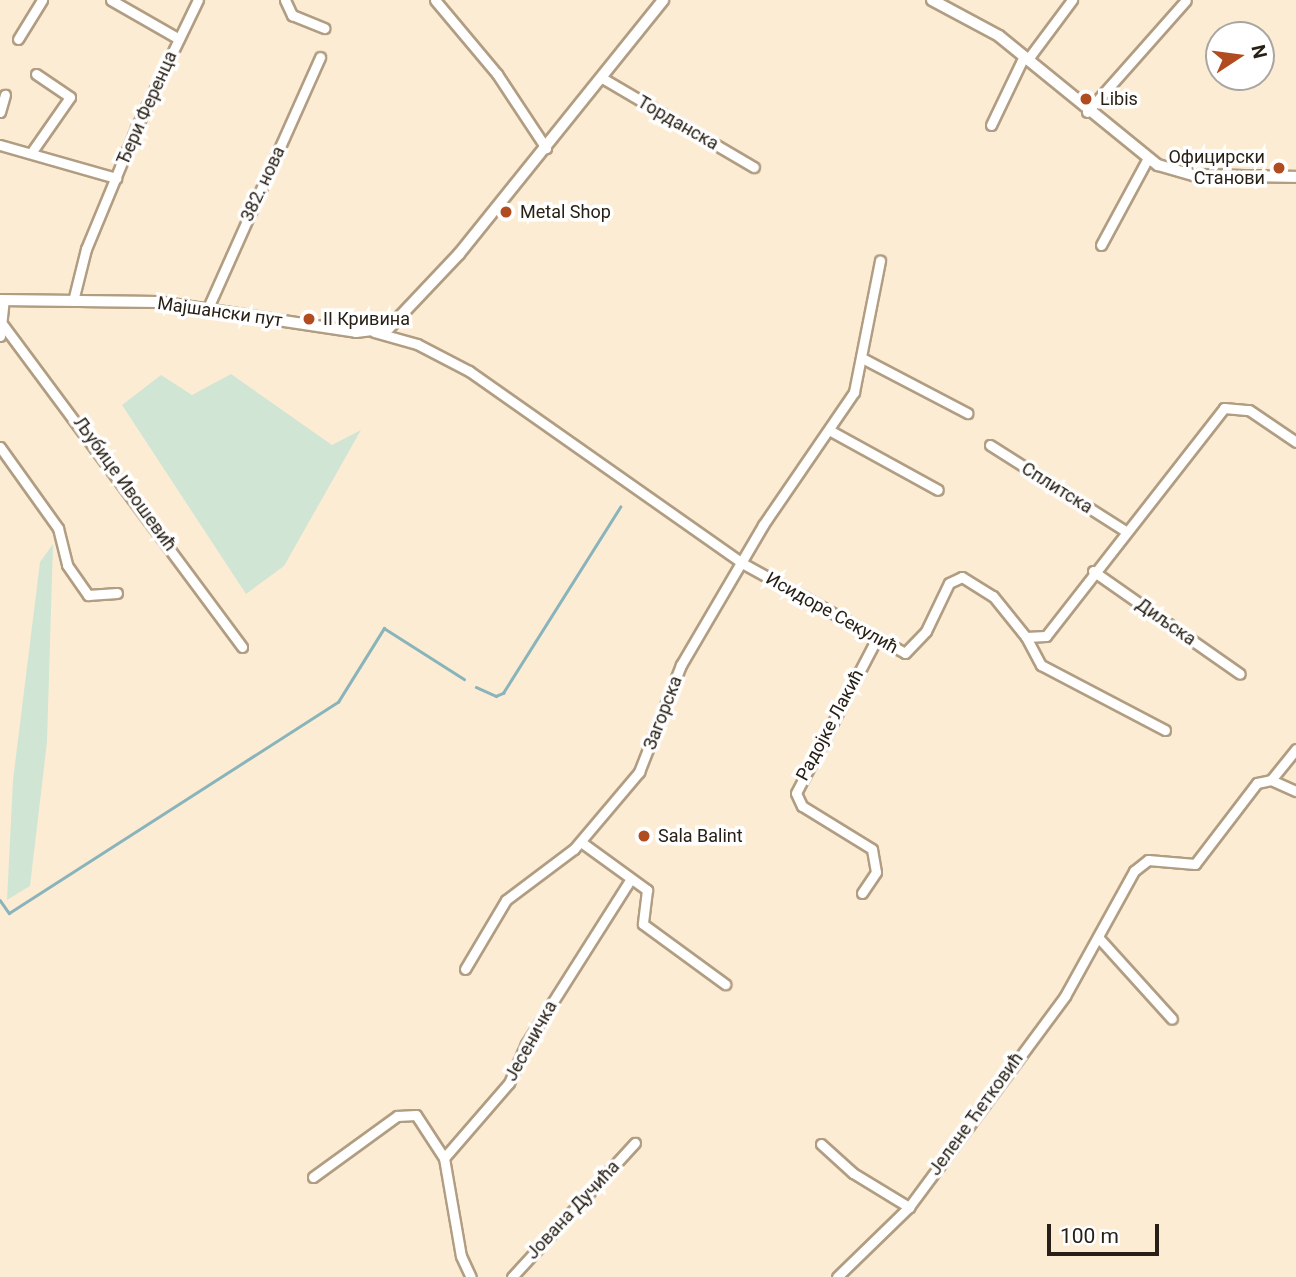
<!DOCTYPE html>
<html>
<head>
<meta charset="utf-8">
<style>
  body { margin:0 }
  #map { position:relative; width:1296px; height:1277px; overflow:hidden; background:#fdecd4; font-family:Roboto,sans-serif }
  div>[style] { position:absolute }
  .green>* { inset:0; background:#d1e5d4 }
  .stream>* { height:2.5px; margin:-1.25px; padding:0 1.25px; transform-origin:1.25px; border-radius:1.25px; background:#89b4bb }
  .roads { filter:drop-shadow(2px 0 #b19d82) drop-shadow(-2px 0 #b19d82) drop-shadow(0 2px #b19d82) drop-shadow(0 -2px #b19d82) }
  .minor>* { height:9px; margin:-4.5px; padding:0 4.5px; transform-origin:4.5px; border-radius:4.5px; background:#fff }
  .tertiary>* { height:10px; margin:-5px; padding:0 5px; transform-origin:5px; border-radius:5px; background:#fff }
  .dots>* { width:19px; height:19px; translate:-50% -50%; box-sizing:border-box; border:4px solid #fff; border-radius:50% }
  span { translate:-50% -50%; white-space:nowrap; text-align:center; line-height:1.15; -webkit-text-stroke:7px #fff; paint-order:stroke }
  .poi-label { font-size:18px; color:#282016 }
  .left { translate:0 -50%; text-align:left }
  .right { translate:-100% -50%; text-align:right }
  .street-label { font-size:18px; color:#282016 }
  .north { position:absolute; left:1205px; top:21px; width:70px; height:70px; box-sizing:border-box; background:#fff; border:2px solid #a9a6a2; border-radius:50%; rotate:77deg; font-size:19px; font-weight:700; line-height:28px; text-align:center; color:#282016 }
  .north::after { content:''; display:block; margin:auto; width:24px; height:32px; background:#b14b20; clip-path:polygon(50% 0,100% 100%,50% 72%,0 100%) }
  .scale { position:absolute; left:1047px; top:1224px; width:112px; height:32px; box-sizing:border-box; border:4px solid #282016; border-top:0; padding-left:9px; font-size:21px; line-height:24px; white-space:nowrap; color:#282016; -webkit-text-stroke:5px #fff; paint-order:stroke }
</style>
</head>
<body>
<div id="map">
  <div class="green">
    <div style="clip-path:polygon(231px 374px,332px 445px,361px 430px,284px 566px,246px 594px,122px 405px,161px 375px,192px 395px)"></div>
    <div style="clip-path:polygon(53px 544px,47px 742px,30px 886px,7px 900px,13px 780px,40px 562px)"></div>
  </div>
  <div class="stream">
    <div style="left:476px;top:687px;width:22px;rotate:24deg"></div>
    <div style="left:496px;top:696px;width:8px;rotate:-23deg"></div>
    <div style="left:503px;top:693px;width:220px;rotate:-57.8deg"></div>
    <div style="left:0;top:900px;width:16px;rotate:55deg"></div>
    <div style="left:9px;top:913px;width:391px;rotate:-32.7deg"></div>
    <div style="left:338px;top:702px;width:87px;rotate:-58.1deg"></div>
    <div style="left:384px;top:628px;width:95px;rotate:32.5deg"></div>
  </div>
  <div class="roads">
    <div class="minor">
      <div style="left:111px;top:0;width:78px;rotate:29.8deg"></div>
      <div style="left:285px;top:0;width:17px;rotate:65deg"></div>
      <div style="left:292px;top:15px;width:35px;rotate:22deg"></div>
      <div style="left:435px;top:0;width:97px;rotate:50deg"></div>
      <div style="left:497px;top:74px;width:89px;rotate:56.5deg"></div>
      <div style="left:18px;top:39px;width:46px;rotate:-58.4deg"></div>
      <div style="left:1028px;top:59px;width:74px;rotate:-53.3deg"></div>
      <div style="left:602px;top:78px;width:176px;rotate:30.4deg"></div>
      <div style="left:0;top:112px;width:18px;rotate:-74deg"></div>
      <div style="left:1087px;top:112px;width:149px;rotate:-48.5deg"></div>
      <div style="left:991px;top:125px;width:76px;rotate:-64.4deg"></div>
      <div style="left:0;top:145px;width:121px;rotate:15.9deg"></div>
      <div style="left:31px;top:153px;width:68px;rotate:-55.1deg"></div>
      <div style="left:70px;top:97px;width:41px;rotate:-145.9deg"></div>
      <div style="left:1101px;top:245px;width:97px;rotate:-61.6deg"></div>
      <div style="left:73px;top:301px;width:54px;rotate:-76deg"></div>
      <div style="left:86px;top:249px;width:131px;rotate:-67.5deg"></div>
      <div style="left:136px;top:128px;width:142px;rotate:-64.2deg"></div>
      <div style="left:207px;top:310px;width:277px;rotate:-65.9deg"></div>
      <div style="left:3px;top:325px;width:401px;rotate:53.4deg"></div>
      <div style="left:374px;top:332px;width:45px;rotate:15.6deg"></div>
      <div style="left:417px;top:344px;width:59px;rotate:27.4deg"></div>
      <div style="left:469px;top:371px;width:334px;rotate:35.1deg"></div>
      <div style="left:742px;top:563px;width:186px;rotate:28.9deg"></div>
      <div style="left:905px;top:653px;width:30px;rotate:-46deg"></div>
      <div style="left:926px;top:631px;width:53px;rotate:-64.4deg"></div>
      <div style="left:949px;top:583px;width:14px;rotate:-25deg"></div>
      <div style="left:962px;top:577px;width:36px;rotate:32deg"></div>
      <div style="left:993px;top:596px;width:53px;rotate:51.2deg"></div>
      <div style="left:1026px;top:637px;width:20px;rotate:-3deg"></div>
      <div style="left:1046px;top:636px;width:289px;rotate:-52deg"></div>
      <div style="left:1224px;top:408px;width:25px;rotate:5deg"></div>
      <div style="left:1249px;top:410px;width:57px;rotate:34.2deg"></div>
      <div style="left:0;top:336px;width:36px;rotate:-84deg"></div>
      <div style="left:862px;top:358px;width:119px;rotate:27.6deg"></div>
      <div style="left:829px;top:430px;width:124px;rotate:28.8deg"></div>
      <div style="left:990px;top:445px;width:159px;rotate:32.4deg"></div>
      <div style="left:0;top:447px;width:100px;rotate:54.4deg"></div>
      <div style="left:58px;top:528px;width:38px;rotate:76deg"></div>
      <div style="left:67px;top:565px;width:37px;rotate:55deg"></div>
      <div style="left:88px;top:595px;width:29px;rotate:-4deg"></div>
      <div style="left:1093px;top:571px;width:179px;rotate:35deg"></div>
      <div style="left:1026px;top:637px;width:32px;rotate:62deg"></div>
      <div style="left:1041px;top:665px;width:140px;rotate:27.7deg"></div>
      <div style="left:1271px;top:780px;width:27px;rotate:24deg"></div>
      <div style="left:581px;top:842px;width:82px;rotate:36deg"></div>
      <div style="left:647px;top:890px;width:34px;rotate:97deg"></div>
      <div style="left:643px;top:924px;width:102px;rotate:36.2deg"></div>
      <div style="left:862px;top:893px;width:25px;rotate:-56deg"></div>
      <div style="left:876px;top:872px;width:23px;rotate:-100deg"></div>
      <div style="left:872px;top:849px;width:82px;rotate:-148.4deg"></div>
      <div style="left:802px;top:806px;width:14px;rotate:-115deg"></div>
      <div style="left:796px;top:793px;width:173px;rotate:-62.4deg"></div>
      <div style="left:1098px;top:937px;width:110px;rotate:47.9deg"></div>
      <div style="left:465px;top:969px;width:80px;rotate:-59.3deg"></div>
      <div style="left:506px;top:900px;width:85px;rotate:-36.9deg"></div>
      <div style="left:574px;top:849px;width:101px;rotate:-49.8deg"></div>
      <div style="left:639px;top:772px;width:115px;rotate:-68.6deg"></div>
      <div style="left:681px;top:665px;width:162px;rotate:-59.6deg"></div>
      <div style="left:763px;top:525px;width:161px;rotate:-55.6deg"></div>
      <div style="left:854px;top:392px;width:134px;rotate:-78.8deg"></div>
      <div style="left:821px;top:1144px;width:43px;rotate:42.2deg"></div>
      <div style="left:853px;top:1173px;width:66px;rotate:31.3deg"></div>
      <div style="left:444px;top:1158px;width:99px;rotate:-49.1deg"></div>
      <div style="left:509px;top:1083px;width:43px;rotate:-66.4deg"></div>
      <div style="left:526px;top:1044px;width:194px;rotate:-57.6deg"></div>
      <div style="left:313px;top:1177px;width:104px;rotate:-36deg"></div>
      <div style="left:397px;top:1116px;width:19px;rotate:-3deg"></div>
      <div style="left:416px;top:1115px;width:51px;rotate:56.9deg"></div>
      <div style="left:444px;top:1158px;width:99px;rotate:80.2deg"></div>
      <div style="left:461px;top:1256px;width:23px;rotate:65deg"></div>
      <div style="left:512px;top:1277px;width:182px;rotate:-47.5deg"></div>
      <div style="left:837px;top:1277px;width:100px;rotate:-44.2deg"></div>
      <div style="left:909px;top:1207px;width:262px;rotate:-53.5deg"></div>
      <div style="left:1065px;top:996px;width:143px;rotate:-61.1deg"></div>
      <div style="left:1134px;top:871px;width:18px;rotate:-38deg"></div>
      <div style="left:1148px;top:860px;width:47px;rotate:4.9deg"></div>
      <div style="left:1195px;top:864px;width:102px;rotate:-52.6deg"></div>
      <div style="left:1257px;top:783px;width:14px;rotate:-12deg"></div>
      <div style="left:1271px;top:780px;width:40px;rotate:-51deg"></div>
    </div>
    <div class="tertiary">
      <div style="left:932px;top:0;width:76px;rotate:28.2deg"></div>
      <div style="left:999px;top:36px;width:205px;rotate:39.1deg"></div>
      <div style="left:1158px;top:165px;width:37px;rotate:16deg"></div>
      <div style="left:1194px;top:175px;width:102px;rotate:1.1deg"></div>
      <div style="left:0;top:300px;width:158px;rotate:0.7deg"></div>
      <div style="left:158px;top:302px;width:200px;rotate:8.6deg"></div>
      <div style="left:356px;top:332px;width:33px;rotate:-7deg"></div>
      <div style="left:389px;top:328px;width:102px;rotate:-46.6deg"></div>
      <div style="left:459px;top:254px;width:326px;rotate:-51.2deg"></div>
    </div>
  </div>
  <div class="dots">
    <div style="left:1086px;top:99px;background:#b14b20"></div>
    <div style="left:1279px;top:168px;background:#b14b20"></div>
    <div style="left:506px;top:212px;background:#b14b20"></div>
    <div style="left:309px;top:319px;background:#b14b20"></div>
    <div style="left:644px;top:836px;background:#b14b20"></div>
  </div>
  <div class="poi-label">
    <span class="left" style="left:1100px;top:99px">Libis</span>
    <span class="right" style="left:1265px;top:168px">Официрски<br>Станови</span>
    <span class="left" style="left:520px;top:212px">Metal Shop</span>
    <span class="left" style="left:323px;top:319px">II Кривина</span>
    <span class="left" style="left:658px;top:836px">Sala Balint</span>
  </div>
  <div class="street-label">
    <span style="left:147px;top:108px;rotate:-66deg">Ђери Ференца</span>
    <span style="left:678px;top:123px;rotate:30deg">Торданска</span>
    <span style="left:263px;top:184px;rotate:-65deg">382. нова</span>
    <span style="left:220px;top:312px;rotate:8deg">Мајшански пут</span>
    <span style="left:125px;top:484px;rotate:54deg">Љубице Ивошевић</span>
    <span style="left:1057px;top:488px;rotate:32deg">Сплитска</span>
    <span style="left:832px;top:613px;rotate:29deg">Исидоре Секулић</span>
    <span style="left:1166px;top:622px;rotate:35deg">Диљска</span>
    <span style="left:663px;top:713px;rotate:-69deg">Загорска</span>
    <span style="left:830px;top:725px;rotate:-62deg">Радојке Лакић</span>
    <span style="left:531px;top:1041px;rotate:-61deg">Јесеничка</span>
    <span style="left:976px;top:1114px;rotate:-54deg">Јелене Ћетковић</span>
    <span style="left:573px;top:1210px;rotate:-47deg">Јована Дучића</span>
  </div>
  <div class="north">N</div>
  <div class="scale">100 m</div>
</div>
</body>
</html>
